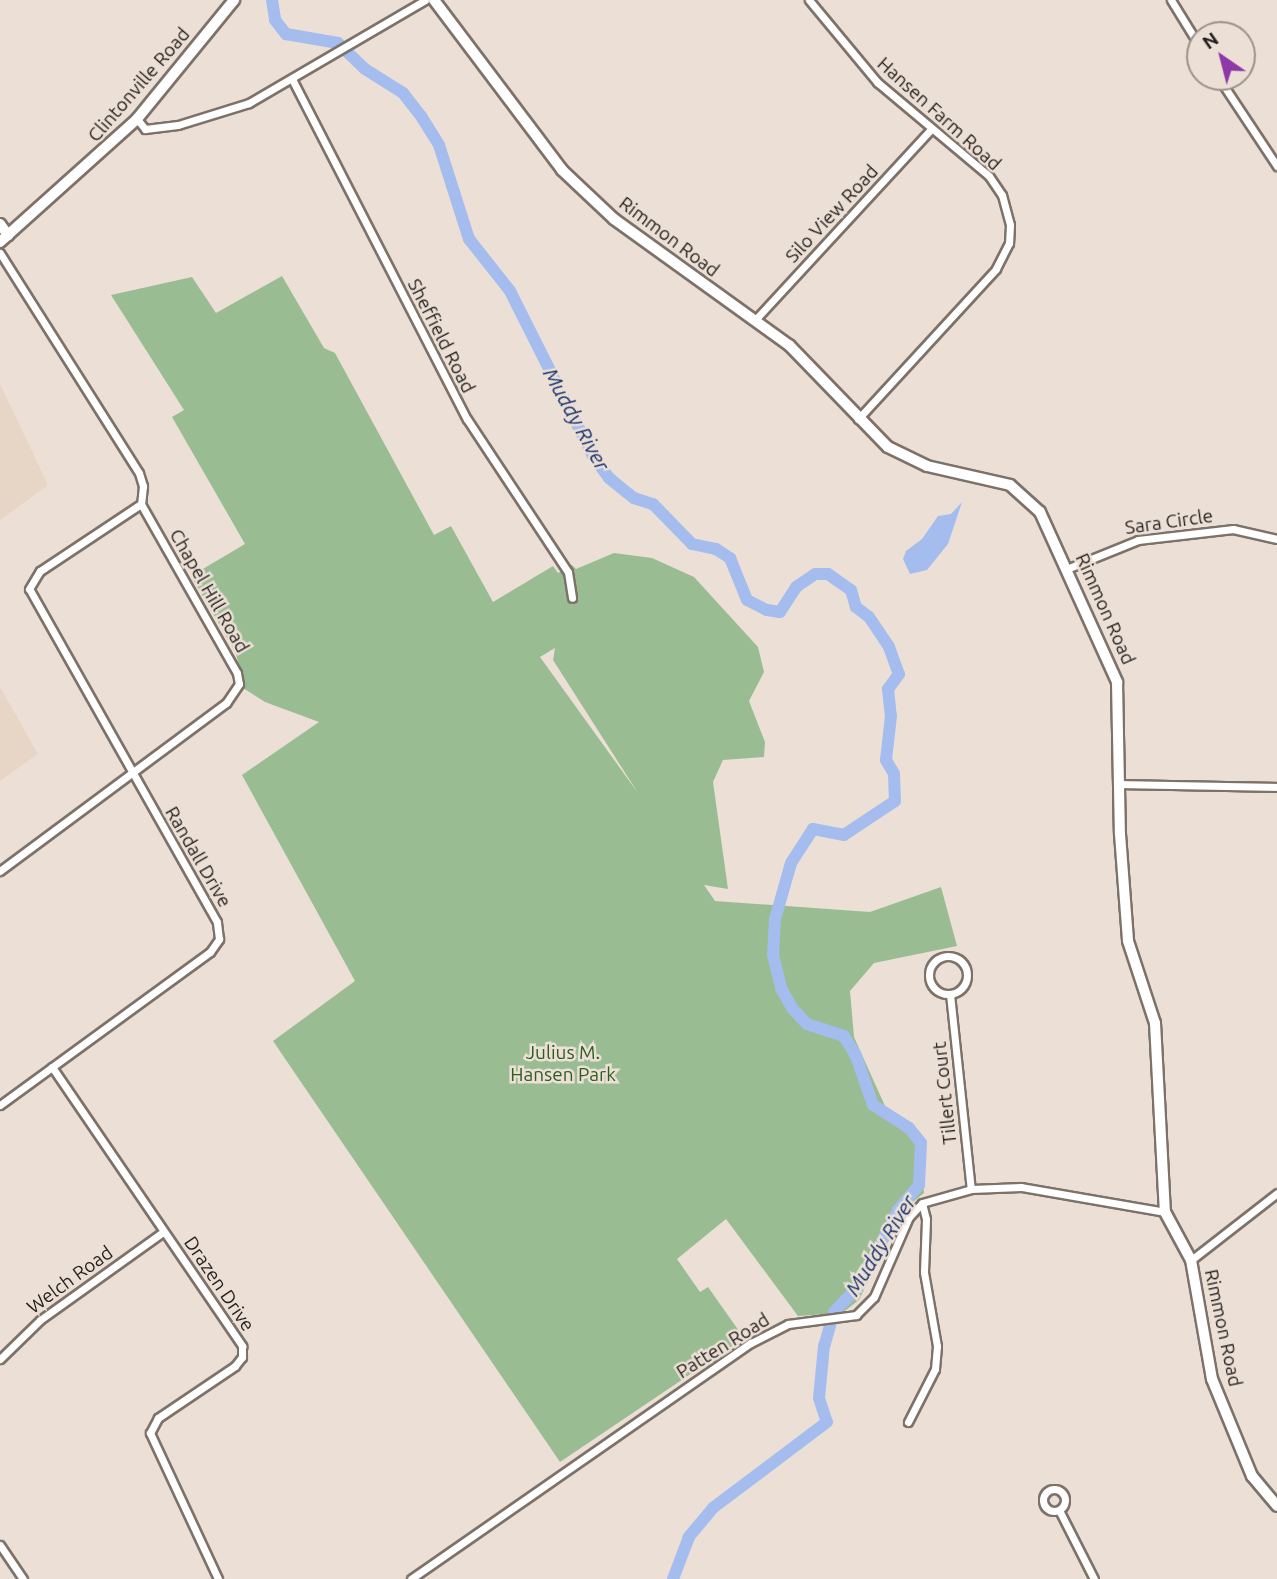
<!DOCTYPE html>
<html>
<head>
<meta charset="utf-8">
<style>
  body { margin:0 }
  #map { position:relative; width:1277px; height:1579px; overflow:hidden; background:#ece0d6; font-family:Ubuntu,sans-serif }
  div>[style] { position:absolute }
  .built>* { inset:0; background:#e7d5c5 }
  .green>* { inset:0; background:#9abc92 }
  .water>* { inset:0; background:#a4bdee }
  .river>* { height:12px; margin:-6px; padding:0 6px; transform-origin:6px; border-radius:6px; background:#a4bdee }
  .roads { filter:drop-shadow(2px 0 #7d7269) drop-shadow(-2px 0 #7d7269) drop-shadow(0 2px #7d7269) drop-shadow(0 -2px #7d7269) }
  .street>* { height:7px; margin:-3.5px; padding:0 3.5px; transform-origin:3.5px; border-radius:3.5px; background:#fff }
  .street>.ring { margin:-3.5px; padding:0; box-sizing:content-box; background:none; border:7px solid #fff; border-radius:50% }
  .secondary>* { height:10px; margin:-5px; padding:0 5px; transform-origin:5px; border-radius:5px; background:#fff }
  span { translate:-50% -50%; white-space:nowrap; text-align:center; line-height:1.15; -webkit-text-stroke:5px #ece0d6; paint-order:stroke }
  .street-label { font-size:19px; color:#241f1c }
  .park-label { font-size:19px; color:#2e5d20 }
  .water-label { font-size:21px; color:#18326b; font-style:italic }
  .north { position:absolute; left:1186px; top:21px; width:70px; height:70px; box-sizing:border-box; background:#ece0d6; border:2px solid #9c938c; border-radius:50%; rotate:325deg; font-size:19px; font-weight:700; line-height:28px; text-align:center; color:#241f1c }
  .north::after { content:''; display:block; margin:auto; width:24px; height:32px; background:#8d3aa8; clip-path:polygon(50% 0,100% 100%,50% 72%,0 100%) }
</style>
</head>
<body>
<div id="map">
  <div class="built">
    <div style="clip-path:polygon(0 384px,48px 485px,0 520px)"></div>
    <div style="clip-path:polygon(0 687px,38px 754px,0 781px)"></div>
  </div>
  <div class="green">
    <div style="clip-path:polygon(evenodd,282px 276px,324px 348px,335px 353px,434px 535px,451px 526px,493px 602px,553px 566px,558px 573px,572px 565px,576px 569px,614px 553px,652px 558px,694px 577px,758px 647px,764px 672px,749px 701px,765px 742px,764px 757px,723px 760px,713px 782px,728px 889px,704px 885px,715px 901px,870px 912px,941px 887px,957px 946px,874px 963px,850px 991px,854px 1037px,885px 1106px,892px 1119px,918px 1136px,924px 1193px,903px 1210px,859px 1300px,842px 1313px,798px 1316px,726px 1219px,677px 1259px,700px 1292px,708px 1287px,744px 1338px,560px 1462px,273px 1041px,355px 981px,242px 775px,319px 722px,265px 702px,243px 688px,236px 653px,191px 576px,245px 544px,172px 417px,184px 410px,111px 295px,192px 277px,216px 313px,282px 276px,555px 648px,553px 660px,638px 793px,540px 657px,555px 648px)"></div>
  </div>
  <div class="water">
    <div style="clip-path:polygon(962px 502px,948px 544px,927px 570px,910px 574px,903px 559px,906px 551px,922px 539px,938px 516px,951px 514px)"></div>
  </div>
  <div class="river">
    <div style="left:272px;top:0;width:20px;rotate:81deg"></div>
    <div style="left:275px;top:20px;width:18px;rotate:52deg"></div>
    <div style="left:286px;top:34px;width:53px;rotate:9.8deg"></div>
    <div style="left:338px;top:43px;width:37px;rotate:44deg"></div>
    <div style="left:365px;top:69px;width:45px;rotate:32.3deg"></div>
    <div style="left:403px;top:93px;width:29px;rotate:52deg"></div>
    <div style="left:421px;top:116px;width:34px;rotate:58deg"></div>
    <div style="left:439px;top:145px;width:99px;rotate:72.3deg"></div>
    <div style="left:469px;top:239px;width:66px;rotate:51.7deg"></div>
    <div style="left:510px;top:291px;width:185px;rotate:63.3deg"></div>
    <div style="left:593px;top:456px;width:27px;rotate:54deg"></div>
    <div style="left:609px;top:478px;width:32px;rotate:39deg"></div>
    <div style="left:634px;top:498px;width:20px;rotate:18deg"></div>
    <div style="left:653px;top:504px;width:56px;rotate:45.7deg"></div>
    <div style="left:692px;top:544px;width:25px;rotate:12deg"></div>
    <div style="left:716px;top:549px;width:17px;rotate:33deg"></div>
    <div style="left:730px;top:558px;width:45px;rotate:68deg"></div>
    <div style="left:747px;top:600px;width:22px;rotate:27deg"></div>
    <div style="left:767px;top:610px;width:13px;rotate:9deg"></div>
    <div style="left:780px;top:612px;width:30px;rotate:-57deg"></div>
    <div style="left:796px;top:587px;width:23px;rotate:-34deg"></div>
    <div style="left:815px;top:574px;width:13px"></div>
    <div style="left:828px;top:574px;width:28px;rotate:35deg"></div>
    <div style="left:851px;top:590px;width:18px;rotate:74deg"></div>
    <div style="left:856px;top:607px;width:16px;rotate:38deg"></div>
    <div style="left:869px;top:617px;width:36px;rotate:56deg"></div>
    <div style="left:889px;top:647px;width:29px;rotate:70deg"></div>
    <div style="left:899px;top:674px;width:19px;rotate:126deg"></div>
    <div style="left:888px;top:689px;width:27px;rotate:84deg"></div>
    <div style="left:891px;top:716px;width:44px;rotate:96.5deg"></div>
    <div style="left:886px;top:760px;width:16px;rotate:60deg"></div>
    <div style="left:894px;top:774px;width:27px;rotate:88deg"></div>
    <div style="left:895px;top:801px;width:61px;rotate:146.3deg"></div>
    <div style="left:844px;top:835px;width:32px;rotate:-169deg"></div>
    <div style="left:813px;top:829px;width:40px;rotate:122.9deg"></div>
    <div style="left:791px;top:863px;width:58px;rotate:105.9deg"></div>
    <div style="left:775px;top:919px;width:36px;rotate:93deg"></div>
    <div style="left:773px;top:955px;width:34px;rotate:76deg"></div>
    <div style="left:781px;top:988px;width:23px;rotate:61deg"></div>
    <div style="left:792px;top:1008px;width:22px;rotate:47deg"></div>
    <div style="left:807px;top:1024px;width:39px;rotate:18deg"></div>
    <div style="left:844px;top:1036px;width:23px;rotate:59deg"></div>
    <div style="left:856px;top:1056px;width:52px;rotate:70.9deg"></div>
    <div style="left:873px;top:1105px;width:43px;rotate:32.6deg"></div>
    <div style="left:909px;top:1128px;width:19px;rotate:51deg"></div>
    <div style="left:921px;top:1143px;width:42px;rotate:92.7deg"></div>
    <div style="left:919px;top:1185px;width:33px;rotate:130deg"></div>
    <div style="left:898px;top:1210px;width:84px;rotate:116.9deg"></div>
    <div style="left:860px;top:1285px;width:37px;rotate:134deg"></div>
    <div style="left:834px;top:1312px;width:35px;rotate:106deg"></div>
    <div style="left:824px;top:1346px;width:52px;rotate:95.5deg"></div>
    <div style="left:819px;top:1398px;width:25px;rotate:72deg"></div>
    <div style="left:827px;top:1422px;width:143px;rotate:143deg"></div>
    <div style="left:713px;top:1508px;width:38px;rotate:130deg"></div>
    <div style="left:689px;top:1537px;width:45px;rotate:110.9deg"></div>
  </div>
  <div class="roads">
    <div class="street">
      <div style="left:809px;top:0;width:107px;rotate:50.3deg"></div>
      <div style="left:877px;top:82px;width:146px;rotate:40deg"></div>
      <div style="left:989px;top:176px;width:23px;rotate:56deg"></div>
      <div style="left:1002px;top:195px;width:31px;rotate:75deg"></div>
      <div style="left:1010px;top:225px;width:18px;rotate:93deg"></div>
      <div style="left:1009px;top:243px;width:29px;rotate:117deg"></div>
      <div style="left:996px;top:269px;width:204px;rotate:132.6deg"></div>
      <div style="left:1171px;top:0;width:55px;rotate:58.3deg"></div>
      <div style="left:1218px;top:77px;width:107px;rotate:56.5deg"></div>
      <div style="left:292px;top:79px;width:382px;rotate:62.8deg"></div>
      <div style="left:467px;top:419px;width:183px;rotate:56.6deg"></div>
      <div style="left:568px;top:572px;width:26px;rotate:81deg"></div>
      <div style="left:137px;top:119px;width:13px;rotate:51deg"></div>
      <div style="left:145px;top:129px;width:33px;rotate:-7deg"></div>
      <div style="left:178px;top:125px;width:74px;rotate:-17.2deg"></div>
      <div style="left:249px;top:103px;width:204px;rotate:-30.3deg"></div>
      <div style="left:0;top:253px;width:260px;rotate:57.7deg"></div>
      <div style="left:139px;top:473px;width:14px;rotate:73deg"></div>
      <div style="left:143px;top:486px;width:18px;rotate:96deg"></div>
      <div style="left:141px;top:504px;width:194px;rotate:60.4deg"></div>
      <div style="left:237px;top:673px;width:11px;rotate:80deg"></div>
      <div style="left:239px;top:684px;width:23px;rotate:124deg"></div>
      <div style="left:226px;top:703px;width:282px;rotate:143.4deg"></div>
      <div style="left:755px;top:320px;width:260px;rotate:-47.3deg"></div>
      <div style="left:1069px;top:568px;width:74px;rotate:-22.1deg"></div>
      <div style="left:1138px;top:540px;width:96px;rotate:-6.6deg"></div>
      <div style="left:1233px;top:529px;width:45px;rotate:12.8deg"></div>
      <div style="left:1120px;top:784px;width:157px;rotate:1.1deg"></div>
      <div class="ring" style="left:929px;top:956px;width:31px;height:31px"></div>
      <div style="left:950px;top:994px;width:196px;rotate:83.9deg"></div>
      <div style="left:52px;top:1067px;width:338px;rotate:55.7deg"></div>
      <div style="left:242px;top:1346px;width:11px;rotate:90deg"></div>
      <div style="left:242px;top:1357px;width:11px;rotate:128deg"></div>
      <div style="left:235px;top:1366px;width:93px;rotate:146deg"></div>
      <div style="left:158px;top:1418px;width:17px;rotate:118deg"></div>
      <div style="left:150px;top:1433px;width:161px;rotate:65deg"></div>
      <div style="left:0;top:1105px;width:260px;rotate:-36.1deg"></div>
      <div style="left:210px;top:952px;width:16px;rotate:-55deg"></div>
      <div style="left:219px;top:939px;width:17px;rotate:-97deg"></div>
      <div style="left:217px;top:922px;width:382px;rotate:-119.4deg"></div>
      <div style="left:29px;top:589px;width:21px;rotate:-59deg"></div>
      <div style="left:40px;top:571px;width:121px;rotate:-33.6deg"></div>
      <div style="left:1191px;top:1260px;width:109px;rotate:-37.9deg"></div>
      <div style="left:0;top:1359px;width:56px;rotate:-44.3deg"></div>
      <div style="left:40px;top:1320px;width:151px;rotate:-35.6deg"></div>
      <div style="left:908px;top:1422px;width:59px;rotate:-63deg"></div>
      <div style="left:935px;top:1369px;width:23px;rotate:-85deg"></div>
      <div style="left:937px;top:1346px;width:75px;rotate:-100deg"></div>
      <div style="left:924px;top:1272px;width:53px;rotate:-87.8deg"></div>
      <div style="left:926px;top:1219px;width:16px;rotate:-104deg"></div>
      <div class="ring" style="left:1043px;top:1489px;width:15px;height:15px"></div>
      <div style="left:1059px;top:1510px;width:77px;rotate:63.1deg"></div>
      <div style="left:0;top:1545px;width:41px;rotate:55.9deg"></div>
      <div style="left:411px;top:1579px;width:414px;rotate:-34.8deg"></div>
      <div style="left:751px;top:1343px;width:42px;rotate:-27.2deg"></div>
      <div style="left:788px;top:1324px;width:69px;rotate:-7.5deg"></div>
      <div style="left:856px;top:1315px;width:25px;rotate:-45deg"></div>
      <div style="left:874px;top:1297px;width:87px;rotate:-66.4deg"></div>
      <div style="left:909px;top:1217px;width:19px;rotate:-47deg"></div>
      <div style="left:922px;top:1203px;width:51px;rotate:-15.9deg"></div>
      <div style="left:971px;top:1189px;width:50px;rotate:-2.3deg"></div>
      <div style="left:1021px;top:1187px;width:146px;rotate:9.8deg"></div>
    </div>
    <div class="secondary">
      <div style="left:434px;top:0;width:213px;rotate:53deg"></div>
      <div style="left:562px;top:170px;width:71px;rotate:43.3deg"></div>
      <div style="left:614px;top:219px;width:216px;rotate:35.8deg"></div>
      <div style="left:789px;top:345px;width:142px;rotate:45.9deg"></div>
      <div style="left:888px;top:447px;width:43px;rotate:26deg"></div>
      <div style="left:927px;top:466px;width:85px;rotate:12.9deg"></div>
      <div style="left:1010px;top:485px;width:40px;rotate:42deg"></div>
      <div style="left:1040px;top:512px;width:187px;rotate:65.6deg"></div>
      <div style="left:1117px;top:682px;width:152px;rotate:88.9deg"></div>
      <div style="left:1120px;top:834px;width:107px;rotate:85.7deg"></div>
      <div style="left:1128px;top:941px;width:86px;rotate:71.8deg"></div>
      <div style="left:1155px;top:1023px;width:189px;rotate:87deg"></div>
      <div style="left:1165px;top:1212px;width:55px;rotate:61.6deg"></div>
      <div style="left:1191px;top:1260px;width:121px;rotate:80deg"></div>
      <div style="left:1212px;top:1379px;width:105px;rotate:67.6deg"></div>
      <div style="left:1252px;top:1476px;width:39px;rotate:50deg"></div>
      <div style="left:0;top:224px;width:14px;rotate:54deg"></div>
      <div style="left:0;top:242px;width:184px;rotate:-41.9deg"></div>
      <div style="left:137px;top:119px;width:154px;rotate:-50.8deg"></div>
    </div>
  </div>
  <div class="street-label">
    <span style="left:139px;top:85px;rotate:-49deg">Clintonville Road</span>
    <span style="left:939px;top:114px;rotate:42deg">Hansen Farm Road</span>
    <span style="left:832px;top:214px;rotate:-47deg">Silo View Road</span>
    <span style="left:669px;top:237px;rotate:37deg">Rimmon Road</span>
    <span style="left:441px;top:336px;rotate:63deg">Sheffield Road</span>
    <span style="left:1169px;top:522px;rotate:-8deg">Sara Circle</span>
    <span style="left:209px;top:591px;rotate:60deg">Chapel Hill Road</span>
    <span style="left:1105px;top:609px;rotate:66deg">Rimmon Road</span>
    <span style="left:198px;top:857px;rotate:60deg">Randall Drive</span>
    <span style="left:945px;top:1093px;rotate:-96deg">Tillert Court</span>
    <span style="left:70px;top:1280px;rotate:-36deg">Welch Road</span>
    <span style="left:219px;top:1284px;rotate:56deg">Drazen Drive</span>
    <span style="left:1223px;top:1328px;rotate:78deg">Rimmon Road</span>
    <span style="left:723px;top:1346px;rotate:-32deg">Patten Road</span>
  </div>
  <div class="park-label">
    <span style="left:563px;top:1064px">Julius M.<br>Hansen Park</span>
  </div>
  <div class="water-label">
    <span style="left:577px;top:419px;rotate:61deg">Muddy River</span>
    <span style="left:880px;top:1245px;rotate:-58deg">Muddy River</span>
  </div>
  <div class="north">N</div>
</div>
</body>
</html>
